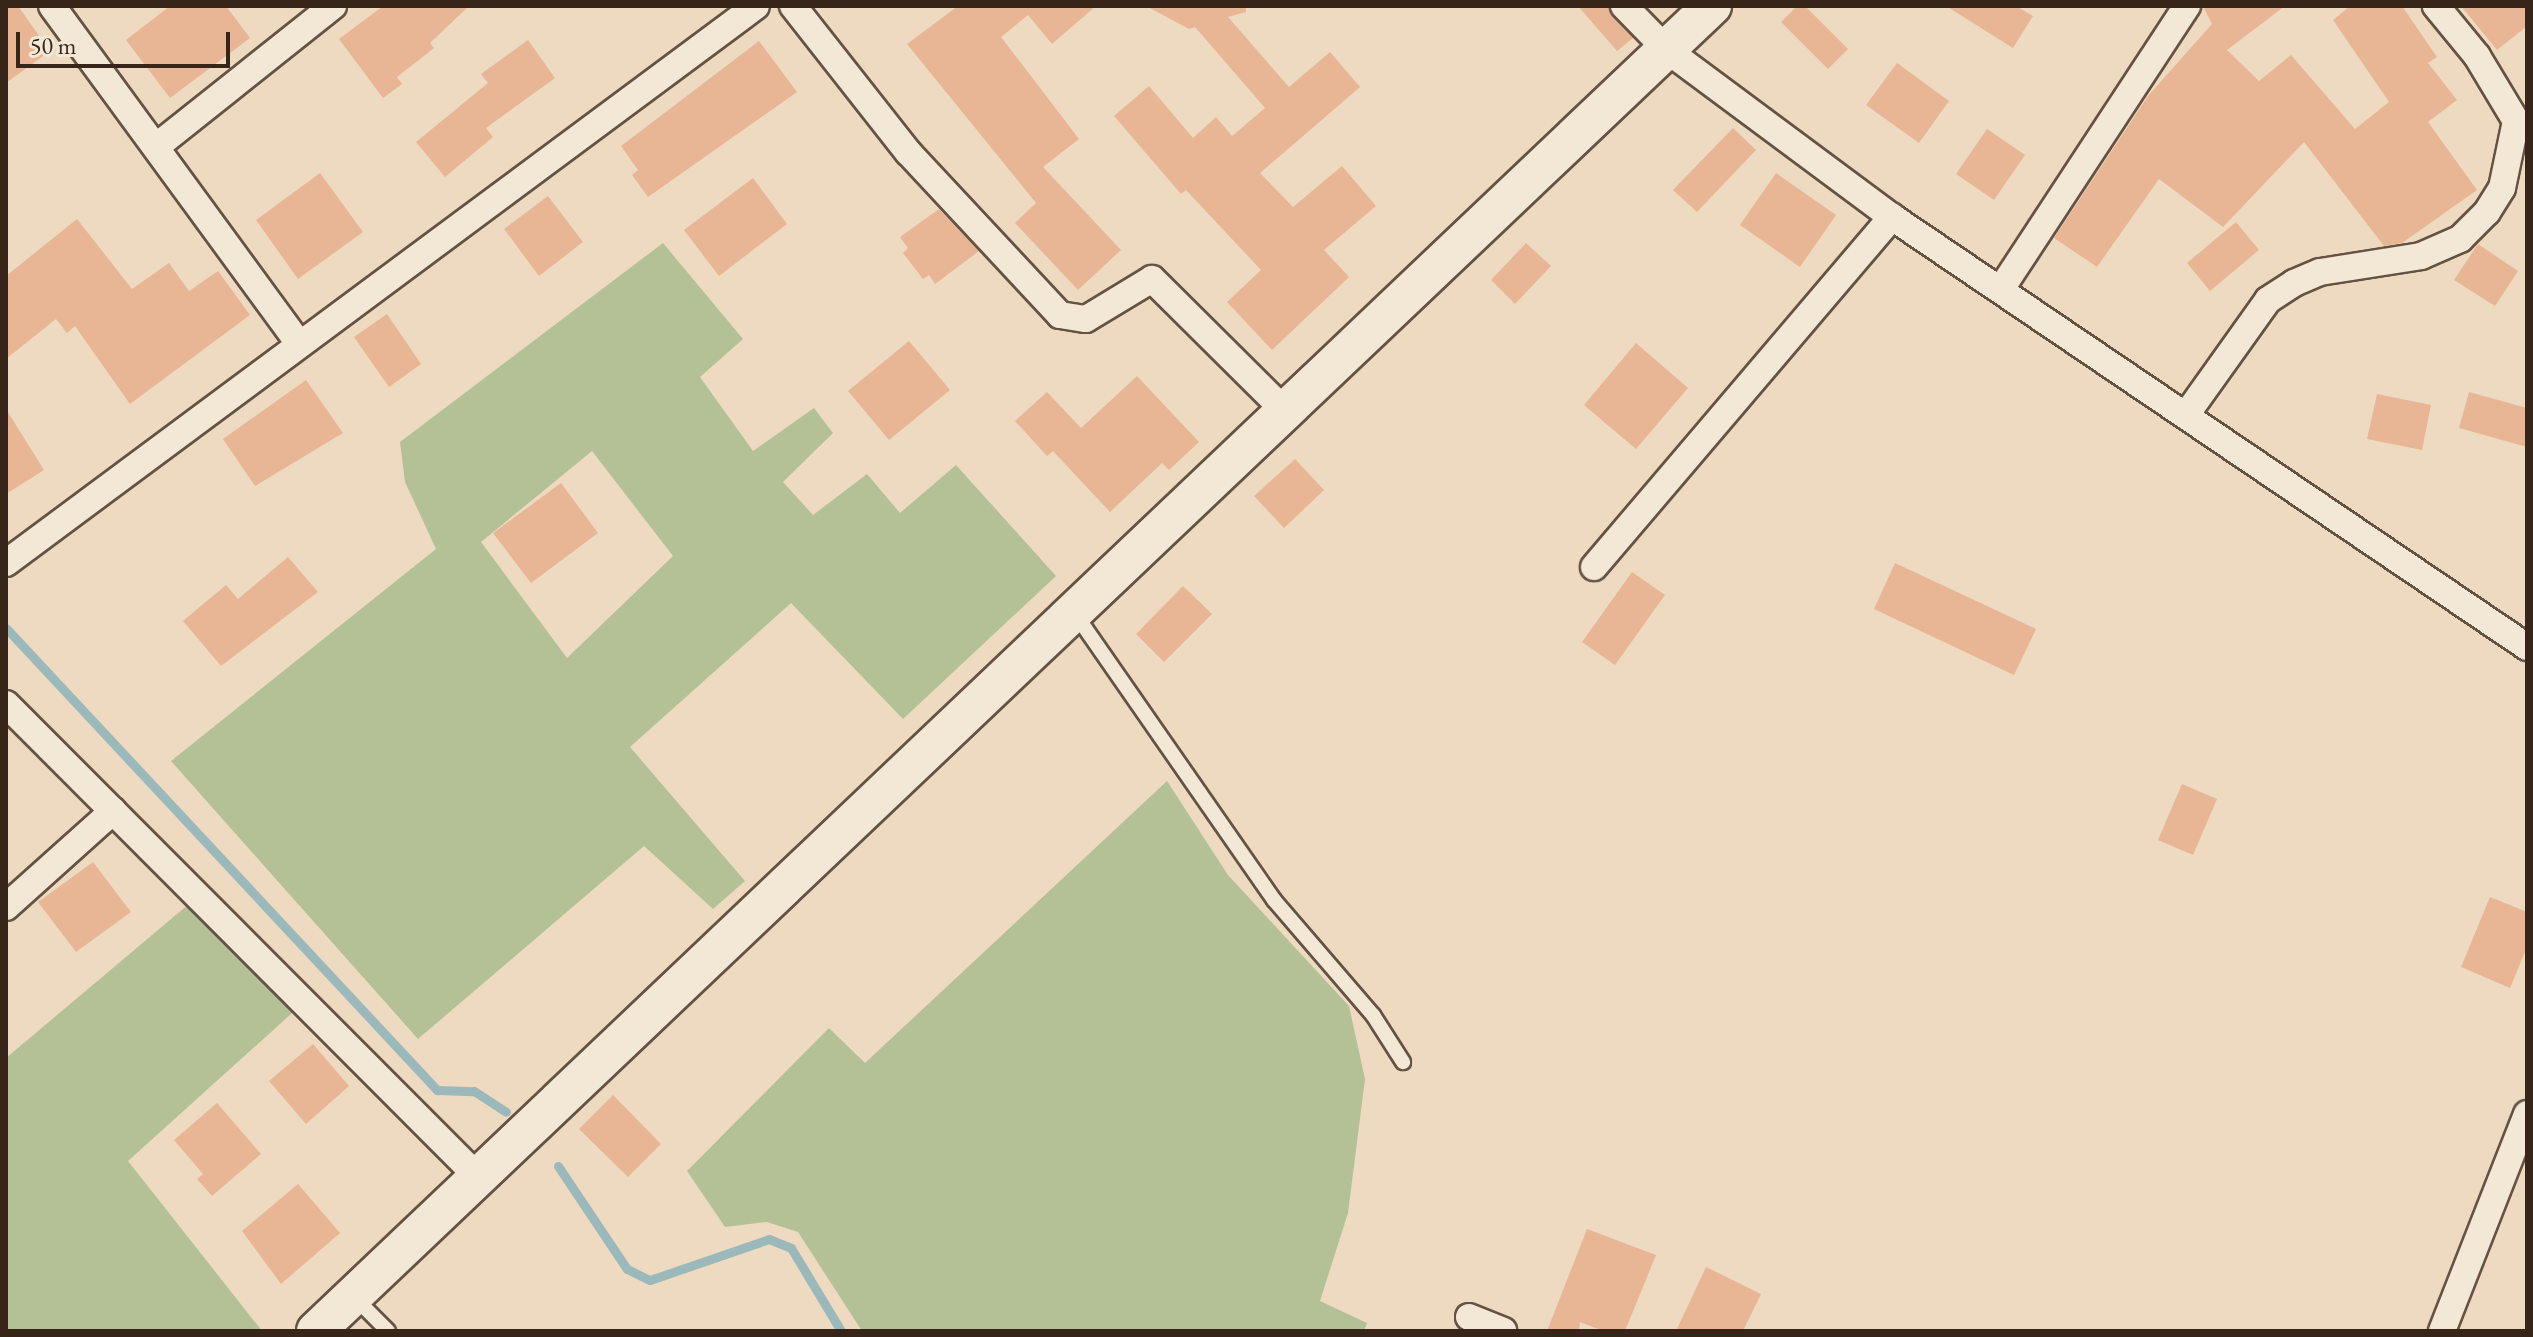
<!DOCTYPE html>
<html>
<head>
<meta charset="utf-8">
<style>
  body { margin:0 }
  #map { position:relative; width:2533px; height:1337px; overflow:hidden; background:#eddac0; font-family:"EB Garamond",serif }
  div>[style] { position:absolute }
  .green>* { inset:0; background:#b4c196 }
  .stream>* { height:9px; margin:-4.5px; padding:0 4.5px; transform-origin:4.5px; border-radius:4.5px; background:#9bb9ba }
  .building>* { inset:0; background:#e8b694 }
  .roads { filter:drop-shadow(2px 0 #645243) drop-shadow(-2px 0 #645243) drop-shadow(0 2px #645243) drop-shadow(0 -2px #645243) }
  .lane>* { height:14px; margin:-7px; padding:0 7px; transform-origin:7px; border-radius:7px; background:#f3e7d6 }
  .street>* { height:26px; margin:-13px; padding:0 13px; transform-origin:13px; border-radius:13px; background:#f3e7d6 }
  .secondary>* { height:38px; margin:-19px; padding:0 19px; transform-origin:19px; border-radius:19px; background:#f3e7d6 }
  span { translate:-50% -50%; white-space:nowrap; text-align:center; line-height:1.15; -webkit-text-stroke:8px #f3e7d6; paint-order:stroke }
  .frame { position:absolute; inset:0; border:8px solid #372519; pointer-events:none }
  .scale { position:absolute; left:16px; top:32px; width:214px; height:36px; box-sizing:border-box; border:4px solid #372519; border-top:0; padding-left:10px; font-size:24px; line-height:28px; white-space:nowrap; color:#372519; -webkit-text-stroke:6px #f3e7d6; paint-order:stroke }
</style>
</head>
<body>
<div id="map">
  <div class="green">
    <div style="clip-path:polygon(evenodd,663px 243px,743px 339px,700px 377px,753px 451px,814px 408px,833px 433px,783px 482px,813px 515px,867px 474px,900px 513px,956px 465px,1056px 576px,903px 719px,791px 603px,630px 747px,745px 881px,713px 909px,644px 846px,418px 1039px,171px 761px,436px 549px,405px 482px,400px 442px,663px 243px,592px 451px,673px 556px,567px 658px,481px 542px,592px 451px)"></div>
    <div style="clip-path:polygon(1167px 781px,1228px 875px,1349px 1006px,1365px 1079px,1348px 1213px,1320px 1301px,1367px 1323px,1364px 1331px,862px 1331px,798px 1232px,767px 1222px,725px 1227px,687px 1171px,829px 1028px,865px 1063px)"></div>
    <div style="clip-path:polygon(196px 898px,301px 1005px,128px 1161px,262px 1331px,6px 1331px,6px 1058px)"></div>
  </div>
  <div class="stream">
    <div style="left:6px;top:628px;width:632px;rotate:46.99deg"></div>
    <div style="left:437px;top:1090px;width:37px;rotate:2deg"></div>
    <div style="left:474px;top:1091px;width:38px;rotate:33deg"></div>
    <div style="left:558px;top:1166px;width:124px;rotate:56.2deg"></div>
    <div style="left:627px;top:1269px;width:25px;rotate:26deg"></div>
    <div style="left:650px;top:1280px;width:126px;rotate:-19deg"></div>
    <div style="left:769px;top:1239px;width:24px;rotate:22deg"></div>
    <div style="left:791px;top:1248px;width:97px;rotate:58.9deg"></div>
  </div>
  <div class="building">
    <div style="clip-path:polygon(6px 6px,18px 6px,50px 51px,6px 83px)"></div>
    <div style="clip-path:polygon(170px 6px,226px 6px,250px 38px,170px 98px,126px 40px)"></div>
    <div style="clip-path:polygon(383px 6px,469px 6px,430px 43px,434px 48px,397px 77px,402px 84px,383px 98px,339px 39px)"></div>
    <div style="clip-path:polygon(958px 6px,1096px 6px,1052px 44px,1028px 15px,1001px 37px,1079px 139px,1043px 167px,1121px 250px,1078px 290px,1015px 223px,1036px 203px,907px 44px)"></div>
    <div style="clip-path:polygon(1146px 6px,1246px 6px,1246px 12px,1228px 17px,1289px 87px,1330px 52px,1360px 87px,1260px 173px,1293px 207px,1342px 166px,1376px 206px,1324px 250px,1349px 277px,1272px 350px,1227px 302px,1261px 270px,1186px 190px,1181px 194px,1114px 116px,1149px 86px,1193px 138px,1216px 117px,1232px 136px,1265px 108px,1195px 27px,1189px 29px)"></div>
    <div style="clip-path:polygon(1578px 6px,1608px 6px,1633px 38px,1617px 51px)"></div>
    <div style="clip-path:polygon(1797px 6px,1805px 6px,1848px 49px,1828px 69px,1781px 22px)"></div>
    <div style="clip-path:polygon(1946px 6px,2016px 6px,2033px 16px,2013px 48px)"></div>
    <div style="clip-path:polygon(2203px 6px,2285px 6px,2227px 50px,2259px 81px,2291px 55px,2355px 129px,2389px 102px,2333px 20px,2350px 6px,2402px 6px,2437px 57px,2428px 63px,2457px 100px,2428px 122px,2477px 190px,2402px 243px,2384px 246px,2304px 142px,2223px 227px,2159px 179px,2097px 267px,2054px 238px,2148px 96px,2212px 24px)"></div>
    <div style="clip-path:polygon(2461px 6px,2527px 6px,2527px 26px,2497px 50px)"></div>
    <div style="clip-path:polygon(528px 40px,555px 78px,486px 128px,493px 137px,445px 177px,416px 142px,488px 83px,481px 74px)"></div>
    <div style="clip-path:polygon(759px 41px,797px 92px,648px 197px,632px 175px,638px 170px,621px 146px)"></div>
    <div style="clip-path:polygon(1897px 63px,1949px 101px,1919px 143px,1866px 105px)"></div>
    <div style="clip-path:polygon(1733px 128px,1756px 150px,1697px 212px,1673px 190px)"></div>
    <div style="clip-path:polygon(1987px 129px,2025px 155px,1994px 200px,1956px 174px)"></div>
    <div style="clip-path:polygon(320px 173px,363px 232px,298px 279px,256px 220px)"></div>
    <div style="clip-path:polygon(1776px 173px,1836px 215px,1800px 267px,1740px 225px)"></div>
    <div style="clip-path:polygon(753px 178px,787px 224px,719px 276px,684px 230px)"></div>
    <div style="clip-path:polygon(548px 196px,583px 242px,539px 276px,504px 229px)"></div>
    <div style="clip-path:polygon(939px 209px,979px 251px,935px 284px,929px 275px,923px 279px,903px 253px,908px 248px,900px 237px)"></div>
    <div style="clip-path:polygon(77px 219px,132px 289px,169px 263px,189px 291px,218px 271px,250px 315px,130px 404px,75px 326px,67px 333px,56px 319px,6px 359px,6px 276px)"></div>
    <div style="clip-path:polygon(2236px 222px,2259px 250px,2210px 291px,2187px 263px)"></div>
    <div style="clip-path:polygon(1526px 243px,1551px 266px,1515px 304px,1491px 280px)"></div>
    <div style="clip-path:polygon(2478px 244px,2518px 271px,2495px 306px,2454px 280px)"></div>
    <div style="clip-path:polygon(387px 314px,421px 364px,389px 387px,354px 337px)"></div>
    <div style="clip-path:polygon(909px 341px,950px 390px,889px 440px,848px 391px)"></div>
    <div style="clip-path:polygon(1636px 343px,1688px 388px,1636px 449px,1584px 405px)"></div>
    <div style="clip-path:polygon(1137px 376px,1199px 442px,1169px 470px,1162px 463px,1110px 512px,1053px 451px,1047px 456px,1015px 421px,1047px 392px,1081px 428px)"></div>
    <div style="clip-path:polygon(306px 380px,343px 433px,255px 486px,223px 439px)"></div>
    <div style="clip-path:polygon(2469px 392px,2527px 408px,2527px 447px,2459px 428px)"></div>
    <div style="clip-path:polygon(2377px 394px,2431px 405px,2422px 450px,2367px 439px)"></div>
    <div style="clip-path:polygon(6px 409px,44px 470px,6px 494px)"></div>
    <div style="clip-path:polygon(1295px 459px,1324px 490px,1284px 528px,1254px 496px)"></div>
    <div style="clip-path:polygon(561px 483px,598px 533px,531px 583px,493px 533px)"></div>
    <div style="clip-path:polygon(288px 557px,318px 592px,221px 666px,183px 621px,226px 585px,238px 599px)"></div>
    <div style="clip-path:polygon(1895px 563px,2036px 629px,2014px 675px,1874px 609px)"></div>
    <div style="clip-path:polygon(1632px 572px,1665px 595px,1615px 665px,1582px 642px)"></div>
    <div style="clip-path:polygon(1183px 586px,1212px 614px,1164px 662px,1136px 634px)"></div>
    <div style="clip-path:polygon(2182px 784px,2217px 799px,2193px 855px,2158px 840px)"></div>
    <div style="clip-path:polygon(93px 862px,131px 912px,76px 952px,38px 902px)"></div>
    <div style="clip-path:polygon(2490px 897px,2527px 912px,2527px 947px,2510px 988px,2461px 967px)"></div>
    <div style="clip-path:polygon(313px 1044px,349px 1086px,306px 1124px,269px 1081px)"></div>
    <div style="clip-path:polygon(613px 1095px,661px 1144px,628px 1177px,579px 1129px)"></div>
    <div style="clip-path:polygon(217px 1103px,261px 1154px,212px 1196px,197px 1179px,203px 1174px,174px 1140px)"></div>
    <div style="clip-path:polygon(298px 1184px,340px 1233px,281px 1284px,242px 1231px)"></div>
    <div style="clip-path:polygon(1587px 1229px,1656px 1255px,1625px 1331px,1603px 1331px,1580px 1322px,1579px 1331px,1547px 1331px)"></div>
    <div style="clip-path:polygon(1706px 1267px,1761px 1294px,1743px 1331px,1676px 1331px)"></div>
  </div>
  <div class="roads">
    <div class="lane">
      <div style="left:1076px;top:615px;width:347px;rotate:55.2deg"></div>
      <div style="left:1274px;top:900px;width:152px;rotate:49.3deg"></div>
      <div style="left:1373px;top:1015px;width:56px;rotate:57.4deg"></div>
      <div style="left:354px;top:1297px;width:48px;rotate:45deg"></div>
    </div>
    <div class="street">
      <div style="left:52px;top:6px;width:418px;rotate:53.8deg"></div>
      <div style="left:793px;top:6px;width:186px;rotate:51.8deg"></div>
      <div style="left:908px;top:152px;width:223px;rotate:47deg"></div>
      <div style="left:1060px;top:315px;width:26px;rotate:9deg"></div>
      <div style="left:1086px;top:319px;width:77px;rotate:-31.2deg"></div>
      <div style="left:1152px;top:279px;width:189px;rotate:44.8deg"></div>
      <div style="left:1624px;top:6px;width:62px;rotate:45.7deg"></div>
      <div style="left:1667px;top:50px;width:280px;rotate:36.6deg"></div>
      <div style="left:1892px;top:217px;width:767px;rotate:34.1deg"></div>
      <div style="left:157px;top:146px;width:225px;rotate:-38.5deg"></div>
      <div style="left:2001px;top:289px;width:339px;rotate:-56.7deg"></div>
      <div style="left:2186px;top:415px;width:141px;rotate:-54.5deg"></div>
      <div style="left:2268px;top:300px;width:31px;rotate:-33deg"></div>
      <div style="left:2294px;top:283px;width:28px;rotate:-23deg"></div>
      <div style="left:2320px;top:272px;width:102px;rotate:-9deg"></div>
      <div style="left:2421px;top:256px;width:43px;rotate:-23.6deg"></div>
      <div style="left:2460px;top:239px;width:38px;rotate:-45deg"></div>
      <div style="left:2487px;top:212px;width:28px;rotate:-58deg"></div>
      <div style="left:2502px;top:188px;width:68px;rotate:-78.2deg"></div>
      <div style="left:2516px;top:121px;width:76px;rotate:-121deg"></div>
      <div style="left:2477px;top:56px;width:65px;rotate:-129.4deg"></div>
      <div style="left:6px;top:563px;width:934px;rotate:-36.6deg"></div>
      <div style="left:1594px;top:567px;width:460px;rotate:-49.6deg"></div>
      <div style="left:6px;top:704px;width:671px;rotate:45.06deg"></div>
      <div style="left:6px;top:907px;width:144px;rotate:-41.9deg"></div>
      <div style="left:1469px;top:1317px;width:37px;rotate:22deg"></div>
      <div style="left:2442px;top:1331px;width:233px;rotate:-68.6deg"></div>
    </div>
    <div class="secondary">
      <div style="left:316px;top:1331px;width:1925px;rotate:-43.51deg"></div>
    </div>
  </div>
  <div class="frame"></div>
  <div class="scale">50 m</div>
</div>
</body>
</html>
